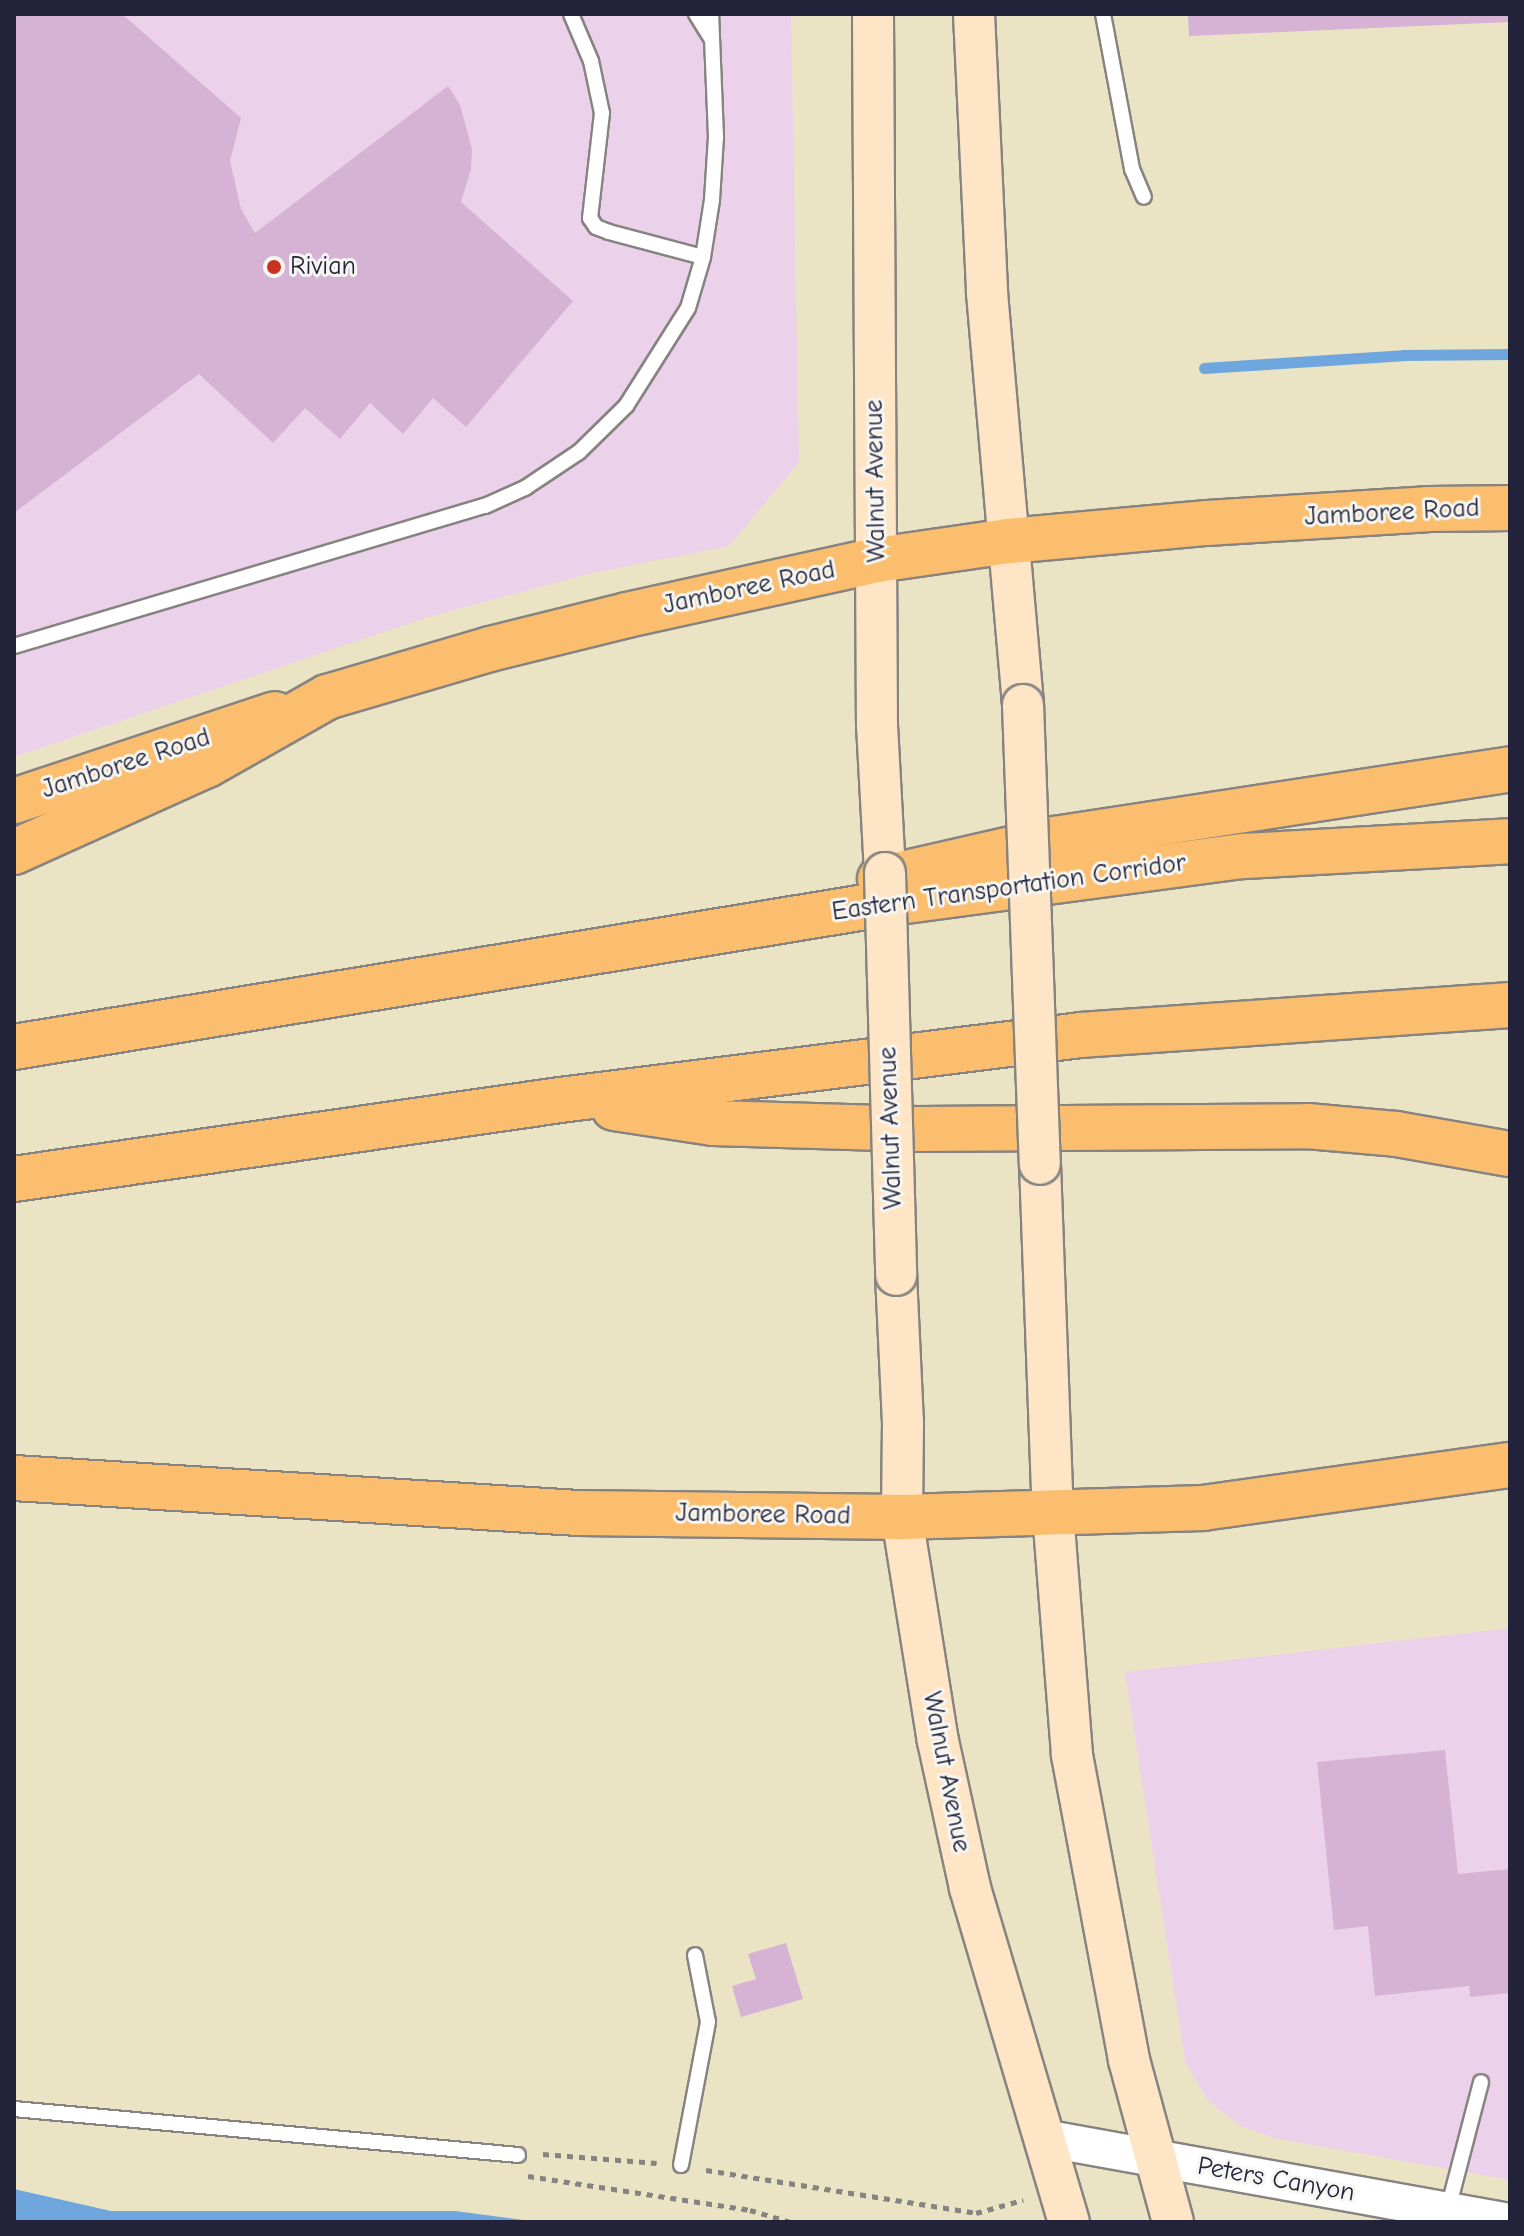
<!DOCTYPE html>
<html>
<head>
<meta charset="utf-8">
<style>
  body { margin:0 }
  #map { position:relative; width:1524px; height:2236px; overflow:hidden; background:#eae4c5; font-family:"Comic Neue",sans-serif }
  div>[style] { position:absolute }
  .built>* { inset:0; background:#ecd1eb }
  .water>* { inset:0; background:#70a6de }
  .stream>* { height:11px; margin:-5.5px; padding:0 5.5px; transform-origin:5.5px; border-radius:5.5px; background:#70a6de }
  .building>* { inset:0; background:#d6b3d4 }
  .path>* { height:5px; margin-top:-2.5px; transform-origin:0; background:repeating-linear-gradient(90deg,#868380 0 6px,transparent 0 12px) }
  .roads { filter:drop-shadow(2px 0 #868380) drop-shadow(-2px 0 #868380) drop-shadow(0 2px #868380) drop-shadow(0 -2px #868380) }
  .service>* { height:14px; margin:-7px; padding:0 7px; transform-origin:7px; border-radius:7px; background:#fff }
  .tertiary>* { height:36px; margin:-18px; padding:0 18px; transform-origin:18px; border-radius:18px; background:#fff }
  .secondary>* { height:40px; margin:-20px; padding:0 20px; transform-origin:20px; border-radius:20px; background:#fde5c5 }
  .primary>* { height:44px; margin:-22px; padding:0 22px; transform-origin:22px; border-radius:22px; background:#fabe6e }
  .trunk>* { height:44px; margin:-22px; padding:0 22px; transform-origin:22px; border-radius:22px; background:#fabe6e }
  .motorway>* { height:44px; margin:-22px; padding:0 22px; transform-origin:22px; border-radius:22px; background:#fabe6e }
  .bridges { filter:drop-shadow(2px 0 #868380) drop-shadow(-2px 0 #868380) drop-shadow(0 2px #868380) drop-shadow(0 -2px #868380) }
  .secondary-bridge>* { height:40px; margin:-20px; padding:0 20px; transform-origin:20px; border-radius:20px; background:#fde5c5 }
  .dots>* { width:22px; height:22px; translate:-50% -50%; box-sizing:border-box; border:4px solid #f6f6f2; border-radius:50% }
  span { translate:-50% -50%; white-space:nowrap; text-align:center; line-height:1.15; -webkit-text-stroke:6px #f6f6f2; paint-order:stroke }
  .poi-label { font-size:26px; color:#22223b }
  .left { translate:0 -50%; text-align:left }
  .street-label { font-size:26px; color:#22223b }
  .frame { position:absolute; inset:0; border:16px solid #22223b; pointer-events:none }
</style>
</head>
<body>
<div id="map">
  <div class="built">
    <div style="clip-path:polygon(14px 14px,791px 14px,799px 462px,729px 546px,592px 573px,431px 616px,14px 757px)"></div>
    <div style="clip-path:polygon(1510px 1628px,1510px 2180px,1273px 2138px,1239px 2125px,1207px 2100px,1185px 2061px,1125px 1672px)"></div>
  </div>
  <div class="water">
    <div style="clip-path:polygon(14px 2189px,111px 2211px,455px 2211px,539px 2222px,14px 2222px)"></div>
  </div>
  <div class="stream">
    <div style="left:1204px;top:368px;width:199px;rotate:-3.7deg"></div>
    <div style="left:1403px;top:355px;width:107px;rotate:-0.5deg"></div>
  </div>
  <div class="building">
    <div style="clip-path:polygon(14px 14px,122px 14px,241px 118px,230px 161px,241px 209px,255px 233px,448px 86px,460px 105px,472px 149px,471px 169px,461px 202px,573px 301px,466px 427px,433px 398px,403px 434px,370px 403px,340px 439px,305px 408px,273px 443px,199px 374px,14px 513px)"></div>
    <div style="clip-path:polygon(1188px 14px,1510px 14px,1510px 22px,1189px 36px)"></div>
    <div style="clip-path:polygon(1445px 1750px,1458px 1874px,1510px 1869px,1510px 1993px,1470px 1997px,1469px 1986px,1375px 1996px,1368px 1926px,1334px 1930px,1317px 1762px)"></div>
    <div style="clip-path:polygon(786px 1943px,803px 1999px,741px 2017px,732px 1986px,756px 1979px,748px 1954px)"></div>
  </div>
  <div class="path">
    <div style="left:543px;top:2154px;width:114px;rotate:4.5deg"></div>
    <div style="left:706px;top:2170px;width:273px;rotate:9deg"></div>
    <div style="left:976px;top:2213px;width:49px;rotate:-15.5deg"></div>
    <div style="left:528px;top:2176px;width:225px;rotate:8.7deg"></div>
    <div style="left:750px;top:2210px;width:43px;rotate:16.3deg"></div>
  </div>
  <div class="roads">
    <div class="service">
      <div style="left:571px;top:14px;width:51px;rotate:66.9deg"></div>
      <div style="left:591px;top:61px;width:53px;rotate:78.1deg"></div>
      <div style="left:602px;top:113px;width:106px;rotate:96.5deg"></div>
      <div style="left:590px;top:218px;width:11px;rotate:56deg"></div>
      <div style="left:596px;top:227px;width:14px;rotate:21deg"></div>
      <div style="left:609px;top:232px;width:97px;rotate:14.9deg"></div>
      <div style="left:696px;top:14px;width:28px;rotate:58deg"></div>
      <div style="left:1103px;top:14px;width:158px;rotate:79.4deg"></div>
      <div style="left:1132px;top:169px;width:30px;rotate:67deg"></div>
      <div style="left:14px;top:646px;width:491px;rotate:-16.6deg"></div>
      <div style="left:485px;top:506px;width:44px;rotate:-24.2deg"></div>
      <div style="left:525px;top:488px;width:65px;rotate:-33.7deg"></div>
      <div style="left:579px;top:452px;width:66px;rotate:-44.4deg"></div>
      <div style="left:626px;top:406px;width:116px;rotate:-57.7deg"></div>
      <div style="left:688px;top:308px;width:53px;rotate:-73.6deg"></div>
      <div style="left:703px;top:257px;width:58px;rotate:-81deg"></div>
      <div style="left:712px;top:200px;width:63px;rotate:-86.4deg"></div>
      <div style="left:716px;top:137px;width:123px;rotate:-92.3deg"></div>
      <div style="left:14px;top:2109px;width:506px;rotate:5.21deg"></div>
      <div style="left:681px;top:2165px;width:146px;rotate:-79.3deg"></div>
      <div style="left:708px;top:2022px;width:68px;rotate:-101deg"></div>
      <div style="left:1448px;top:2209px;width:131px;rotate:-75.4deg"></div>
    </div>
    <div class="tertiary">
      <div style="left:1043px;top:2138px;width:474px;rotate:10.2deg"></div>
    </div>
    <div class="secondary">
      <div style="left:873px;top:14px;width:711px;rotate:89.68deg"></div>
      <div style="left:877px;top:725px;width:148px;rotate:86.9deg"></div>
      <div style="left:974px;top:14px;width:279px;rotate:87.3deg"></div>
      <div style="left:987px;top:293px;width:414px;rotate:85deg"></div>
      <div style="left:1040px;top:1164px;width:349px;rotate:87.9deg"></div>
      <div style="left:1053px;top:1513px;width:243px;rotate:85.5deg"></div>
      <div style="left:1072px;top:1755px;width:310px;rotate:79.4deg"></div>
      <div style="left:1129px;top:2060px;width:168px;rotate:74.8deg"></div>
      <div style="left:896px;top:1275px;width:147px;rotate:87.3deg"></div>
      <div style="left:903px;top:1422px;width:95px;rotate:90.6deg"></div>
      <div style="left:902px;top:1517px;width:227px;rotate:80.9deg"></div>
      <div style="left:938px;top:1741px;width:150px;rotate:77.7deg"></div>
      <div style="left:970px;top:1888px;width:348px;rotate:73.5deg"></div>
    </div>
    <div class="primary">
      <div style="left:14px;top:801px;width:275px;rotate:-18.4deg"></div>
    </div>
    <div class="trunk">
      <div style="left:327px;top:697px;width:170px;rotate:-16.4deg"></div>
      <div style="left:490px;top:649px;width:141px;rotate:-13.9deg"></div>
      <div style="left:627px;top:615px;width:256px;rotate:-12.4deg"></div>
      <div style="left:877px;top:560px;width:133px;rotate:-8.2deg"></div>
      <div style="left:1009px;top:541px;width:199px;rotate:-5.2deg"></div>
      <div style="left:1207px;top:523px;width:220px;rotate:-3.6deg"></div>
      <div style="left:1427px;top:509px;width:83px;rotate:-0.7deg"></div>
      <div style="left:14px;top:1478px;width:565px;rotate:3.55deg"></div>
      <div style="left:578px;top:1513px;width:324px;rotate:0.7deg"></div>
      <div style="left:902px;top:1517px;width:301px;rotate:-1.7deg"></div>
      <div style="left:1203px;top:1508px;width:310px;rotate:-8deg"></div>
    </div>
    <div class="motorway">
      <div style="left:14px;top:852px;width:212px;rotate:-24.3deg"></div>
      <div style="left:207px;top:765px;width:138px;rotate:-29.5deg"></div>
      <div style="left:880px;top:879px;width:180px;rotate:-12.9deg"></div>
      <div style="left:1055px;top:839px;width:460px;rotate:-8.7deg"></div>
      <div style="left:14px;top:1047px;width:881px;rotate:-9.34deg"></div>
      <div style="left:883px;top:904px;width:365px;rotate:-7.6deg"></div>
      <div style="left:1245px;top:856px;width:265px;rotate:-3.2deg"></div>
      <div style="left:614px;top:1108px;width:100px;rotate:8.6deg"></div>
      <div style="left:713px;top:1123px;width:204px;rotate:1.7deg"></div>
      <div style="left:917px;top:1129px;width:390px;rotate:-0.4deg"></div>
      <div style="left:1307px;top:1126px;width:89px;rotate:5.1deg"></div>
      <div style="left:1396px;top:1134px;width:116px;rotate:10deg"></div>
      <div style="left:14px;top:1179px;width:552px;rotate:-8.23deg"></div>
      <div style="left:560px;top:1100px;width:525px;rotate:-7.11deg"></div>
      <div style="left:1081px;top:1035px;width:430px;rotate:-4deg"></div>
    </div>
  </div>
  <div class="bridges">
    <div class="secondary-bridge">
      <div style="left:1023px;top:705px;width:459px;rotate:87.9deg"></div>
      <div style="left:885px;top:873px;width:402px;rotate:88.4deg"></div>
    </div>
  </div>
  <div class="dots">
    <div style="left:274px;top:267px;background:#c8321e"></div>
  </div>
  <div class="poi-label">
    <span class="left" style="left:290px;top:267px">Rivian</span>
  </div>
  <div class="street-label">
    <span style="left:876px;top:481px;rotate:-91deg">Walnut Avenue</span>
    <span style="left:1392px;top:513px;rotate:-3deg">Jamboree Road</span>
    <span style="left:749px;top:588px;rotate:-12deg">Jamboree Road</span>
    <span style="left:126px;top:764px;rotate:-18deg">Jamboree Road</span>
    <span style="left:1009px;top:888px;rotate:-8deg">Eastern Transportation Corridor</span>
    <span style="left:891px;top:1128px;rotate:-92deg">Walnut Avenue</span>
    <span style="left:763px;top:1515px;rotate:1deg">Jamboree Road</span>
    <span style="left:946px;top:1772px;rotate:79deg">Walnut Avenue</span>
    <span style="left:1276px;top:2180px;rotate:10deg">Peters Canyon</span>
  </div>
  <div class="frame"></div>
</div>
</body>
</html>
